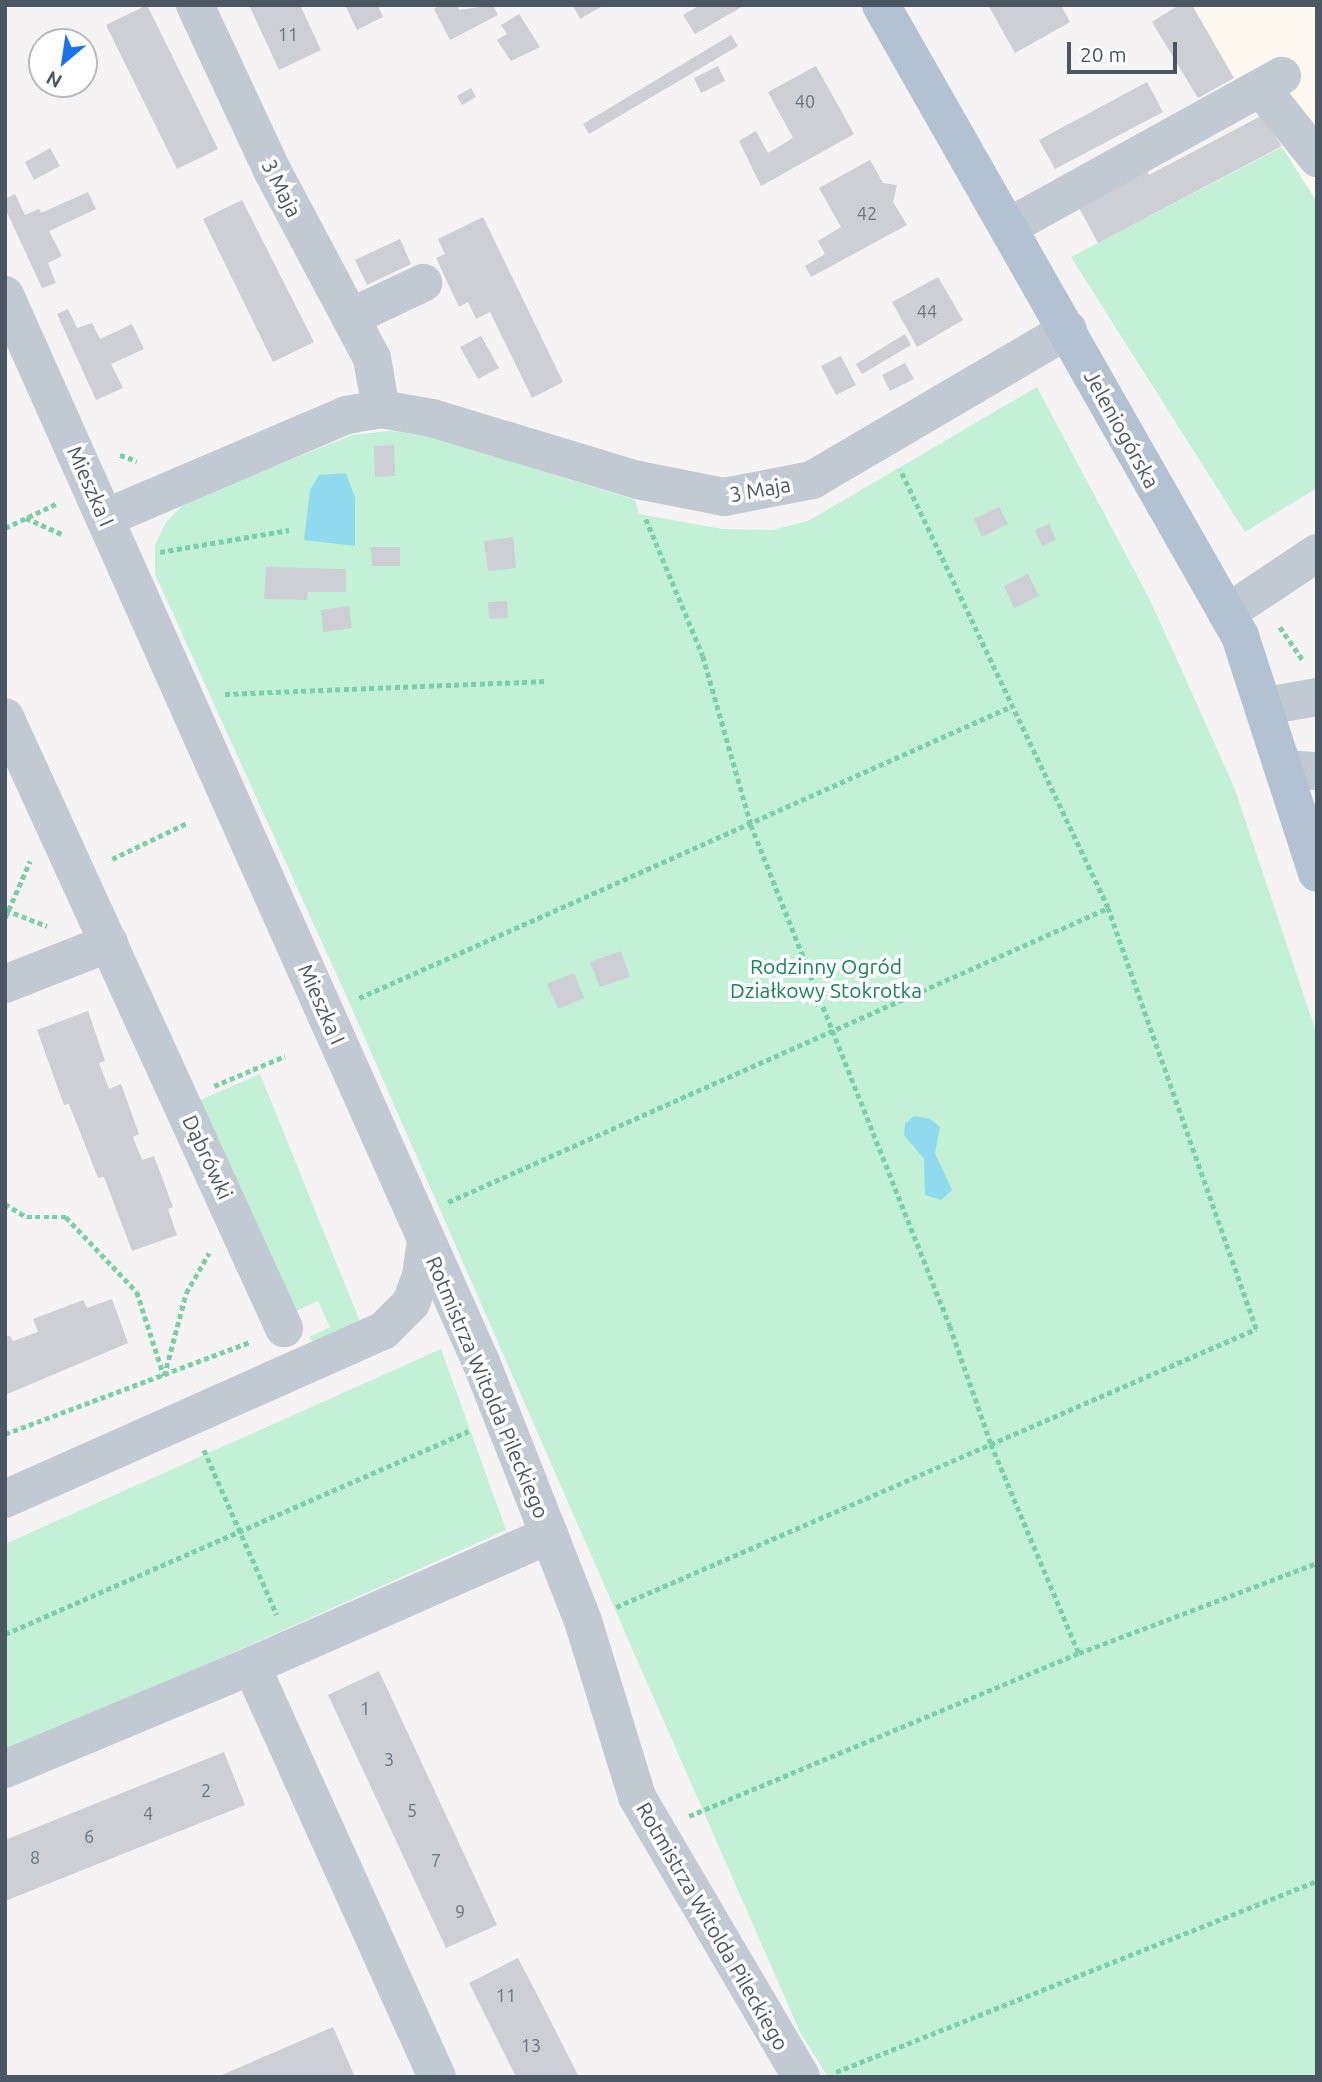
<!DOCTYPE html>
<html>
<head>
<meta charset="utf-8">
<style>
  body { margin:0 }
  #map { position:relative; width:1322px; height:2082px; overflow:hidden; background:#f5f3f3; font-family:Ubuntu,sans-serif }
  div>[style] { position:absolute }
  .commercial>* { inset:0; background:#fdf9ef }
  .green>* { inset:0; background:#c3f1d5 }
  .water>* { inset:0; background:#90daee }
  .building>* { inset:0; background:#cdcfd5 }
  .path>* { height:4.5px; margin-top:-2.25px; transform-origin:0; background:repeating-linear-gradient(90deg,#7ad0a6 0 5px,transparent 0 8.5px) }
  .minor>* { height:38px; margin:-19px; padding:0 19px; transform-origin:19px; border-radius:19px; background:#c1cad2 }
  .major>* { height:38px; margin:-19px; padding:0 19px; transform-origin:19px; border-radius:19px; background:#b3c2d1 }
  span { translate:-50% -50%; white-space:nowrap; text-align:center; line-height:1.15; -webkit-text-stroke:7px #fff; paint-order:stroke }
  .number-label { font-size:18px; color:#6b747e }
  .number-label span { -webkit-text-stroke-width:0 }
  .street-label { font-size:21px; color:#4a5661 }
  .park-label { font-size:21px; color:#17864f }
  .frame { position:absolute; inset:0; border:7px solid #4a5661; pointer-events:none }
  .north { position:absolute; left:28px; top:28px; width:70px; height:70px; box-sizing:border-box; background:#fff; border:2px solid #b7bbc0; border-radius:50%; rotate:209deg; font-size:19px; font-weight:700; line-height:28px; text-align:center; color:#4a5661 }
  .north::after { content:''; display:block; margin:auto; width:24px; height:32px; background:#1a73e8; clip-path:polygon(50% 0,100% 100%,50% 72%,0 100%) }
  .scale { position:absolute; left:1067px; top:42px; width:110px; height:32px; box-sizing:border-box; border:4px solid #4a5661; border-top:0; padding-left:9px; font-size:21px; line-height:24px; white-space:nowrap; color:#4a5661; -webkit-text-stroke:5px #fff; paint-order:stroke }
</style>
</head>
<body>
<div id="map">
  <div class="commercial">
    <div style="clip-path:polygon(1192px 5px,1317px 5px,1317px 202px,1234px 78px)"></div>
  </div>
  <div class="green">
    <div style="clip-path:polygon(1282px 147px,1317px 202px,1317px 488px,1245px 532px,1071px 257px)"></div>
    <div style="clip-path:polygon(1037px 387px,1151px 602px,1234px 787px,1317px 1035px,1317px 2077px,828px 2077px,800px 2032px,349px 1002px,155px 574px,155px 545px,166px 522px,186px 502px,352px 435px,390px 431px,426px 435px,635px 500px,639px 514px,722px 529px,772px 530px,808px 521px)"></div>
    <div style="clip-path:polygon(260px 1074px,361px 1324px,315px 1345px,309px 1337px,330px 1327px,318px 1301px,296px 1311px,198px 1101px)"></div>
    <div style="clip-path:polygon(441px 1349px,506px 1530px,5px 1755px,5px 1544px)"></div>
  </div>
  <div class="water">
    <div style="clip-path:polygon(346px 473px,355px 497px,355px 546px,304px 540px,310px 490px,319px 475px)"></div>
    <div style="clip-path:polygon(914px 1116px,930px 1119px,940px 1127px,935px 1153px,952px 1190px,941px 1200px,925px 1195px,924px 1159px,904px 1135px,905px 1124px)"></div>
  </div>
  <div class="building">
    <div style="clip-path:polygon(147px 5px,218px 149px,177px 169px,106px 25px)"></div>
    <div style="clip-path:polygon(249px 5px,300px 5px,321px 50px,279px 70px)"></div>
    <div style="clip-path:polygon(345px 5px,378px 5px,383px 17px,357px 30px)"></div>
    <div style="clip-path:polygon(441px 5px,457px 5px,459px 10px,493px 5px,498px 15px,450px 40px,434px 9px)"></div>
    <div style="clip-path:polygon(604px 5px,580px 19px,573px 6px,575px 5px)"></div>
    <div style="clip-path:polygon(700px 5px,745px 5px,695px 34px,683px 15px)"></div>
    <div style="clip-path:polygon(988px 5px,1061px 5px,1070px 22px,1015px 53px)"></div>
    <div style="clip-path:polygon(1179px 5px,1192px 5px,1234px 78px,1198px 98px,1152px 22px)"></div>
    <div style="clip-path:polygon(519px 14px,540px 47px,511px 61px,497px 40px,507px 34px,501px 25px)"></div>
    <div style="clip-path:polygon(731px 35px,738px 46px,589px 134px,583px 124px)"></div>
    <div style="clip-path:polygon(718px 66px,725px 81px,701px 93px,694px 78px)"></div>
    <div style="clip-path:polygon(816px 66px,854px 134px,761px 186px,739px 141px,756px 131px,768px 153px,793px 138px,768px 92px)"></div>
    <div style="clip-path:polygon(1147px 82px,1163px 112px,1055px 169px,1039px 140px)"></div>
    <div style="clip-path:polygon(471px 88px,476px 97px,462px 105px,457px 96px)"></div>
    <div style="clip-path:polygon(1261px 116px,1282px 146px,1098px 243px,1078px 206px,1146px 169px,1149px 175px)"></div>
    <div style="clip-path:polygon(50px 148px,60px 166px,34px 180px,25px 162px)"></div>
    <div style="clip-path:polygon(870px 160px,883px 183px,897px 185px,893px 202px,907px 225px,811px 277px,805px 266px,825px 254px,818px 241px,841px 227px,819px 188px)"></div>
    <div style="clip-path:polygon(88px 192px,96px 209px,49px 231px,62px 256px,48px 263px,56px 283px,42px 288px,5px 208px,5px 199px,15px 194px,25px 215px,39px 209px,41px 213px)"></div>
    <div style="clip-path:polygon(242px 200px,314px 342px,273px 362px,203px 219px)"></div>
    <div style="clip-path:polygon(483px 217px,563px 382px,532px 398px,490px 312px,476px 319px,468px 302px,459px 307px,436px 258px,445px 254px,438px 239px)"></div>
    <div style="clip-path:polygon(400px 239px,411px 264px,367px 285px,355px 260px)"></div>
    <div style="clip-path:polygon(938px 277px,963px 320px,917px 347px,892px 302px)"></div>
    <div style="clip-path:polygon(68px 309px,77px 328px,92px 323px,100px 339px,132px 324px,144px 349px,111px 364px,123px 388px,96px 400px,57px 314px)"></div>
    <div style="clip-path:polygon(905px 334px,911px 345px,862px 374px,856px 364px)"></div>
    <div style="clip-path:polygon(481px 336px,499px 368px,478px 379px,460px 347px)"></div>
    <div style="clip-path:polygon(841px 356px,856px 385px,836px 395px,821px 366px)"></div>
    <div style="clip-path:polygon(905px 363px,914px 379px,890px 391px,882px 375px)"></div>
    <div style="clip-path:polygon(394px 445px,395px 476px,375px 477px,374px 446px)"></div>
    <div style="clip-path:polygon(999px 507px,1008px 524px,982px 537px,974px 519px)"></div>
    <div style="clip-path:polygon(1049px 524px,1056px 540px,1042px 546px,1035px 530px)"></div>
    <div style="clip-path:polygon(513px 537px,516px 568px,488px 571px,484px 541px)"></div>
    <div style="clip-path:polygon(371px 547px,400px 547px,400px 566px,372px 566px)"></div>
    <div style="clip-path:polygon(266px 567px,346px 569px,346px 592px,308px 592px,307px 600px,264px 599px)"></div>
    <div style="clip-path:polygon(1028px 574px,1039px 596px,1014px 608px,1004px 586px)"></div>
    <div style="clip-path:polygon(507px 601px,508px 618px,489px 619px,488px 602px)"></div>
    <div style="clip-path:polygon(349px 606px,352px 628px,323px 632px,321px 610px)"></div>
    <div style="clip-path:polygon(621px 951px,630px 977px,600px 987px,590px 962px)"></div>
    <div style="clip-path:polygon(574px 973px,584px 998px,558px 1009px,547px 984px)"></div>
    <div style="clip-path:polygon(88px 1011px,105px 1061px,99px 1063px,109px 1089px,121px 1084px,139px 1134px,133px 1137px,142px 1160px,154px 1156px,173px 1207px,168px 1209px,177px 1235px,132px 1251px,104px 1177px,98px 1178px,69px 1104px,64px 1105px,37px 1030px)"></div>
    <div style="clip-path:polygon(112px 1299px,128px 1343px,5px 1395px,5px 1337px,10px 1336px,13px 1341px,38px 1332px,33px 1319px,83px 1300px,87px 1308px)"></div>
    <div style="clip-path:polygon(379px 1671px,497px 1925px,446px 1948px,328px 1695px)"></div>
    <div style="clip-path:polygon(224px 1752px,245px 1805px,5px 1901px,5px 1840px)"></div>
    <div style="clip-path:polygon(518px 1958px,544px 2008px,579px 2077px,516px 2077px,469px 1983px)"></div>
    <div style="clip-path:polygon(333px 2027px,355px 2077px,217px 2077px,231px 2071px)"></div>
  </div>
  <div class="path">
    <div style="left:120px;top:455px;width:18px;rotate:19deg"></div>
    <div style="left:26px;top:518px;width:42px;rotate:24.1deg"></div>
    <div style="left:646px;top:519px;width:148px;rotate:67.4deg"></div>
    <div style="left:703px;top:656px;width:176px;rotate:74.1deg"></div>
    <div style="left:751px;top:825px;width:539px;rotate:68.34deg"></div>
    <div style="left:950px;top:1326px;width:125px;rotate:70.8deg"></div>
    <div style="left:991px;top:1444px;width:227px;rotate:67.2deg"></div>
    <div style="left:5px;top:528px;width:59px;rotate:-25.3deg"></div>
    <div style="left:160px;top:552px;width:131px;rotate:-9.7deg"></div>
    <div style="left:1280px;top:627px;width:40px;rotate:55.1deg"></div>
    <div style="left:225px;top:694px;width:321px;rotate:-2.3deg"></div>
    <div style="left:112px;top:859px;width:83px;rotate:-25.6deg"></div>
    <div style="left:6px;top:910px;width:44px;rotate:21.3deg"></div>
    <div style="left:5px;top:918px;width:62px;rotate:-66.3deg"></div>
    <div style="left:359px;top:998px;width:715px;rotate:-24.09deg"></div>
    <div style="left:214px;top:1086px;width:77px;rotate:-22.9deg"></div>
    <div style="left:448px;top:1202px;width:723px;rotate:-24.01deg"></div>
    <div style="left:5px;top:1204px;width:26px;rotate:31deg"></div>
    <div style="left:27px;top:1217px;width:39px"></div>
    <div style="left:66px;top:1217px;width:103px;rotate:46.6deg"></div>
    <div style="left:137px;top:1292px;width:88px;rotate:72.2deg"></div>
    <div style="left:164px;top:1376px;width:86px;rotate:-75.2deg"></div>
    <div style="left:186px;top:1293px;width:46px;rotate:-60.1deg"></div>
    <div style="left:5px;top:1434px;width:262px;rotate:-20.6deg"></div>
    <div style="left:204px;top:1450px;width:180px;rotate:66.1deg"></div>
    <div style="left:616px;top:1607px;width:698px;rotate:-23.48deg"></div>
    <div style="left:1256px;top:1329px;width:446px;rotate:-109.4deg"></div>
    <div style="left:1108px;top:908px;width:485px;rotate:-115.4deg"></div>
    <div style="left:5px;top:1634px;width:506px;rotate:-23.63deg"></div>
    <div style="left:689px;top:1816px;width:423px;rotate:-22.7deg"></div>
    <div style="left:1079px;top:1653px;width:254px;rotate:-20.7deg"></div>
    <div style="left:836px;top:2072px;width:518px;rotate:-21.66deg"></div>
  </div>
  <div class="minor">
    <div style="left:195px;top:5px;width:184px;rotate:65deg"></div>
    <div style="left:273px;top:172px;width:211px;rotate:62deg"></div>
    <div style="left:372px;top:358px;width:52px;rotate:80deg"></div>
    <div style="left:1261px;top:88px;width:90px;rotate:51.3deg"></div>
    <div style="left:1008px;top:227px;width:313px;rotate:-28.9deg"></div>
    <div style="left:5px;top:295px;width:1168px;rotate:65.96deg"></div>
    <div style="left:481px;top:1362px;width:278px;rotate:68.5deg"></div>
    <div style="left:583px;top:1621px;width:184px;rotate:72.9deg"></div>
    <div style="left:637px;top:1797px;width:324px;rotate:59.6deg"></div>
    <div style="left:351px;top:317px;width:80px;rotate:-25.3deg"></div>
    <div style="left:105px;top:518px;width:263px;rotate:-23.1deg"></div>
    <div style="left:347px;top:415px;width:35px;rotate:-10deg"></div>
    <div style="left:381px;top:409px;width:52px;rotate:10deg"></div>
    <div style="left:432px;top:418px;width:215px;rotate:16.8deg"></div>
    <div style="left:638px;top:480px;width:88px;rotate:11.2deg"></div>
    <div style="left:724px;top:497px;width:90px;rotate:-10.9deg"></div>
    <div style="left:812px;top:480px;width:297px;rotate:-30.4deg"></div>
    <div style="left:1227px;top:613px;width:108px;rotate:-33.7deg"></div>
    <div style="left:1266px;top:706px;width:52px;rotate:-10deg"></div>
    <div style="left:5px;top:717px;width:672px;rotate:65.46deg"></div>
    <div style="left:1286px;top:769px;width:31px;rotate:4deg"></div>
    <div style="left:5px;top:984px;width:112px;rotate:-21.5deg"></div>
    <div style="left:5px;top:1499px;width:414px;rotate:-24deg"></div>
    <div style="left:383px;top:1331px;width:40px;rotate:-45deg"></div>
    <div style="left:411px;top:1303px;width:29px;rotate:-70deg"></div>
    <div style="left:421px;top:1276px;width:36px;rotate:-82deg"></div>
    <div style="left:5px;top:1769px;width:267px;rotate:-22.7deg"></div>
    <div style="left:437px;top:2077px;width:451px;rotate:-114.3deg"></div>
    <div style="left:251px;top:1666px;width:326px;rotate:-23.7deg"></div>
  </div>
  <div class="major">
    <div style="left:881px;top:5px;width:726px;rotate:60.36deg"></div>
    <div style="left:1240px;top:636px;width:249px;rotate:72deg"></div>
  </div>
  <div class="number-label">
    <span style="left:288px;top:34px">11</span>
    <span style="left:805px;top:101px">40</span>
    <span style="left:867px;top:213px">42</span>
    <span style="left:927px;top:311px">44</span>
    <span style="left:365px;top:1708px">1</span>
    <span style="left:389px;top:1759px">3</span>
    <span style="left:206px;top:1790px">2</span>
    <span style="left:412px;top:1810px">5</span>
    <span style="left:148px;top:1813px">4</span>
    <span style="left:89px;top:1836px">6</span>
    <span style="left:35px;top:1857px">8</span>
    <span style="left:436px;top:1860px">7</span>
    <span style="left:460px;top:1911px">9</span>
    <span style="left:506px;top:1995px">11</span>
    <span style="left:531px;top:2045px">13</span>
  </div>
  <div class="street-label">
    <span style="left:282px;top:188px;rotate:63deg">3 Maja</span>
    <span style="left:1122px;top:429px;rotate:61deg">Jeleniogórska</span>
    <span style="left:91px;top:486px;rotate:66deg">Mieszka I</span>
    <span style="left:760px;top:489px;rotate:-10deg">3 Maja</span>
    <span style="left:322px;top:1004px;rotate:66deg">Mieszka I</span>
    <span style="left:208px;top:1157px;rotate:65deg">Dąbrówki</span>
    <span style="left:488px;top:1387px;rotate:67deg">Rotmistrza Witolda Pileckiego</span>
    <span style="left:713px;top:1926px;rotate:60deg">Rotmistrza Witolda Pileckiego</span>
  </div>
  <div class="park-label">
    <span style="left:826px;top:978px">Rodzinny Ogród<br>Działkowy Stokrotka</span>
  </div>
  <div class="frame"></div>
  <div class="north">N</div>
  <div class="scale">20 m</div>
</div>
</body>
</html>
